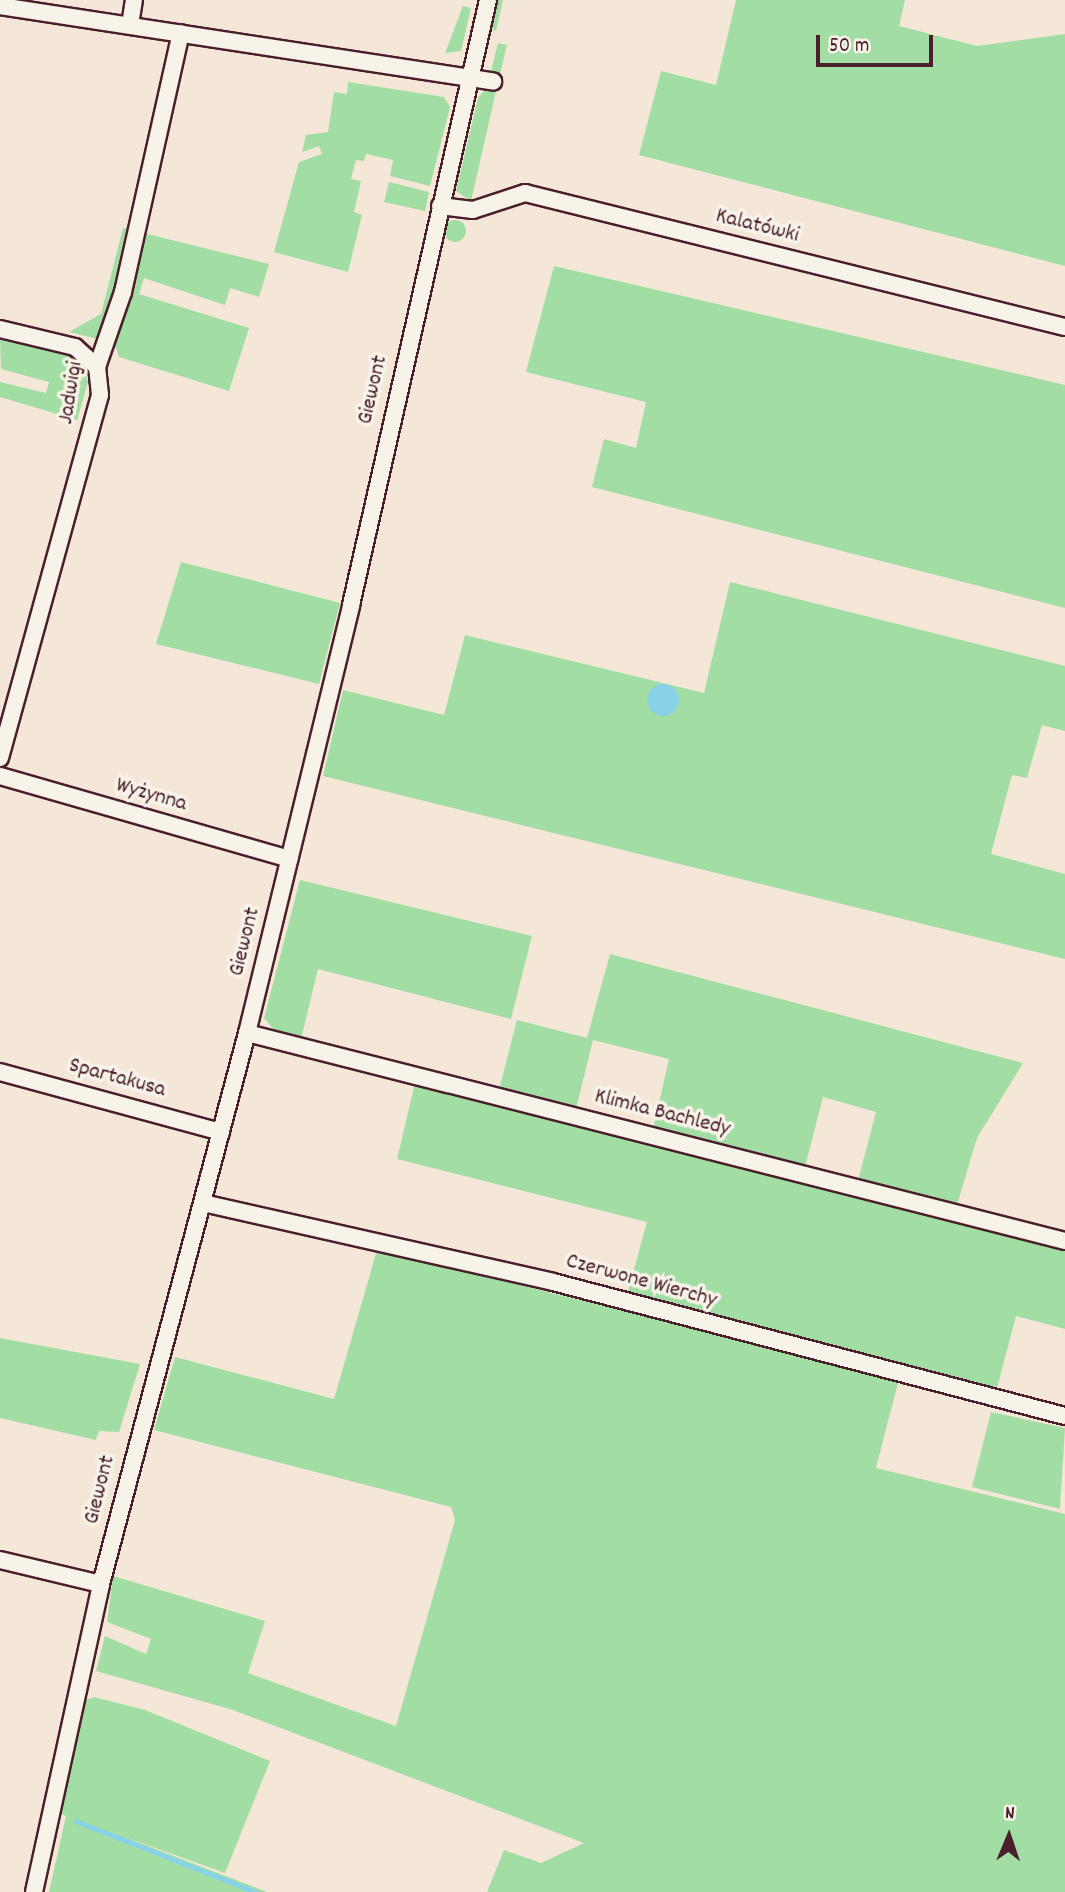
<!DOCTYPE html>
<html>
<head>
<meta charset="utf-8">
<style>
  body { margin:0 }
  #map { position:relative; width:1065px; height:1892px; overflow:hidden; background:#f4e7d8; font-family:Dekko,sans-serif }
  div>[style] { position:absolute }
  .green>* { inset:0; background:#a2dda4 }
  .round { border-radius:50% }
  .water>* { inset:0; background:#87d2e7 }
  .stream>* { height:4.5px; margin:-2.25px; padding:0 2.25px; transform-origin:2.25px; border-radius:2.25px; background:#87d2e7 }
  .roads { filter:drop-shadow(2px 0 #4a1f2b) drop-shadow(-2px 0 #4a1f2b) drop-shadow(0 2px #4a1f2b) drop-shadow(0 -2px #4a1f2b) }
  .minor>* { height:16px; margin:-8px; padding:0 8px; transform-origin:8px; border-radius:8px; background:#f7f3e8 }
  span { translate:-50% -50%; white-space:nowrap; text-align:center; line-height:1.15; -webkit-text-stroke:7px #f7f3e8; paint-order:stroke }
  .street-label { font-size:23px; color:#4a1f2b }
  .north { position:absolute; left:974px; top:1801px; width:70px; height:70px; -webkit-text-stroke:5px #f7f3e8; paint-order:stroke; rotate:2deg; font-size:19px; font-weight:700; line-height:28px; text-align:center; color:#4a1f2b }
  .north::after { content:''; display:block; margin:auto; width:24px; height:32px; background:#4a1f2b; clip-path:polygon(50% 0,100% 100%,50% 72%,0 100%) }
  .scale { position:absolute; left:816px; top:35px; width:117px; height:32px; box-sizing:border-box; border:4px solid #4a1f2b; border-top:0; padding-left:9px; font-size:21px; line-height:24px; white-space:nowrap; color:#4a1f2b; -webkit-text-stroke:5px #f7f3e8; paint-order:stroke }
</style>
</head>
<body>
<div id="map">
  <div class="green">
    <div style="clip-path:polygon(496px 0,503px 0,496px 31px,489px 27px)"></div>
    <div style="clip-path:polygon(736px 0,905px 0,899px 26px,977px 46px,1065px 34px,1065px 266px,639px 155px,661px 71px,716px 85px)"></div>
    <div style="clip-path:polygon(463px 6px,471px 8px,461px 51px,445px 53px)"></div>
    <div style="clip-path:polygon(498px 43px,507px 45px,500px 74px,491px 71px)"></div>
    <div style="clip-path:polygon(348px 82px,444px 97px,450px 107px,430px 186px,390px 176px,393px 160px,366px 154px,364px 161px,356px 160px,351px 179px,361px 181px,354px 212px,362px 215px,348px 272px,274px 252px,299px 162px,322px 154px,319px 146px,302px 152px,306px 135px,328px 132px,334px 92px,347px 94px)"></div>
    <div style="clip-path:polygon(488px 86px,497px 87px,471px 201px,456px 191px,478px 98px)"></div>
    <div style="clip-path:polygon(389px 182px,429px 192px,425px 211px,384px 202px)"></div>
    <div class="round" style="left:444px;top:220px;width:22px;height:22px"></div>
    <div style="clip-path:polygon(123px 228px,269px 264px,259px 297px,230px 288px,225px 305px,144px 278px,139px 294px,249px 328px,229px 391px,119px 357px,114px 343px,69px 332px,101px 314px)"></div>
    <div style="clip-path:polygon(554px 266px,1065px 385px,1065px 608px,592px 487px,604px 439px,636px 448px,646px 402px,526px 372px)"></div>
    <div style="clip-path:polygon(0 339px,82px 359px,88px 382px,77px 420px,0 397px,0 382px,46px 393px,49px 382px,1px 369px)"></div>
    <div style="clip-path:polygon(181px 562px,340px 603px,319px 684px,156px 644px)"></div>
    <div style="clip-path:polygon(730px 582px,1065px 666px,1065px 731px,1042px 725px,1027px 778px,1012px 775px,991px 854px,1065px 874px,1065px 959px,323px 776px,343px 690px,444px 715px,465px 635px,704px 693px)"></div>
    <div style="clip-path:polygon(300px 880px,532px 936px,511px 1019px,318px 969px,301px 1039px,275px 1031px,264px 1018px)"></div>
    <div style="clip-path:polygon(610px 954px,1023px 1063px,977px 1138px,956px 1208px,858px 1181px,876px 1112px,823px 1097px,805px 1167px,653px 1129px,669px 1059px,593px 1040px,576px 1109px,499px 1090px,517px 1020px,587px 1038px)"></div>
    <div style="clip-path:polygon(415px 1083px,1065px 1248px,1065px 1329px,1016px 1316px,997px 1388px,627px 1295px,647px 1222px,397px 1159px)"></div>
    <div style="clip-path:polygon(377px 1250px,899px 1379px,876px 1468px,1065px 1514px,1065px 1892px,487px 1892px,504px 1850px,541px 1863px,584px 1843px,233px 1710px,96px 1671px,105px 1636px,146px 1654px,151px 1639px,107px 1622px,113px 1576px,265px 1621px,248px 1673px,396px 1726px,455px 1520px,451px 1507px,154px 1430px,175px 1357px,334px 1399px)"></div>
    <div style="clip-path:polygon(0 1338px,140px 1364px,119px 1432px,99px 1431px,96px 1440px,0 1418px)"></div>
    <div style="clip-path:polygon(991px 1412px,1065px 1428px,1060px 1509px,972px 1487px)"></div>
    <div style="clip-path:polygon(94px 1697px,145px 1710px,270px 1761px,225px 1873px,122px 1836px,267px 1892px,49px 1892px,66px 1816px,59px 1813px,84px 1701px)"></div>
  </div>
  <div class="water">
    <div class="round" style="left:647px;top:684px;width:32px;height:32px"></div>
  </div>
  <div class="stream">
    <div style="left:76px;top:1821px;width:193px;rotate:21.5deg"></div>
  </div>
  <div class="roads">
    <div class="minor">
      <div style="left:0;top:6px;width:499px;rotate:8.7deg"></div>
      <div style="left:130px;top:25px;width:25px;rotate:-81deg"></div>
      <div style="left:440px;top:206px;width:33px;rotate:7deg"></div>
      <div style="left:473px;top:210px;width:55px;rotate:-18.1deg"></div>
      <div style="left:525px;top:193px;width:556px;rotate:13.94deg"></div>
      <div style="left:0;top:329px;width:77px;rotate:13.5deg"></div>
      <div style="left:75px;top:347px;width:30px;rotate:42deg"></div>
      <div style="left:0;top:758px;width:377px;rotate:-74.6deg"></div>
      <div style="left:100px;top:395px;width:28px;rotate:-96deg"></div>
      <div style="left:97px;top:367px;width:79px;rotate:-70.9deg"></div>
      <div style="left:123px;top:292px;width:265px;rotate:-77.4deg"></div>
      <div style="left:0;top:776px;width:301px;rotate:16deg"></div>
      <div style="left:247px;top:1033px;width:844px;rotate:14.27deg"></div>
      <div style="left:0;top:1072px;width:229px;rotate:15.2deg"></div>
      <div style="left:203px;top:1203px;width:359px;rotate:12.7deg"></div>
      <div style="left:553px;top:1282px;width:529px;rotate:14.67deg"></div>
      <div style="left:0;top:1560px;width:104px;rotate:13.4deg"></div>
      <div style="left:34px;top:1892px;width:315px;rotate:-77.7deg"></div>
      <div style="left:101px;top:1584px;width:570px;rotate:-75.16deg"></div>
      <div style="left:247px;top:1033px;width:440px;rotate:-76.3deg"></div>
      <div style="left:351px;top:605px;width:620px;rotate:-77.24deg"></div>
    </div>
  </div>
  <div class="street-label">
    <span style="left:757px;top:227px;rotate:14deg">Kalatówki</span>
    <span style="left:374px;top:390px;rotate:-77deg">Giewont</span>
    <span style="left:72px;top:393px;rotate:-81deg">Jadwigi</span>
    <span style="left:151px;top:796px;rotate:16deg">Wyżynna</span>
    <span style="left:246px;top:942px;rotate:-76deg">Giewont</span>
    <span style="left:117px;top:1079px;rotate:15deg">Spartakusa</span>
    <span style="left:662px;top:1114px;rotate:14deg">Klimka Bachledy</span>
    <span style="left:641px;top:1282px;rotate:15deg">Czerwone Wierchy</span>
    <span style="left:101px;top:1490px;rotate:-76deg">Giewont</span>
  </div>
  <div class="north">N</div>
  <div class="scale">50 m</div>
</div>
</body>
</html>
